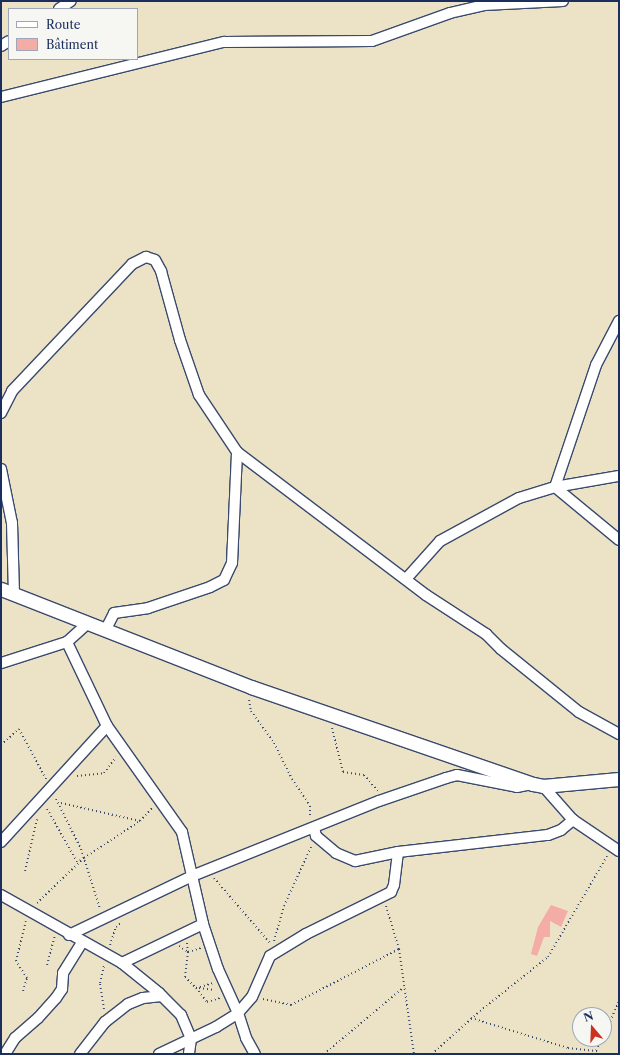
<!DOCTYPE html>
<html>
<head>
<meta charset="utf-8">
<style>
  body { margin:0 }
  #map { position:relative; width:620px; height:1055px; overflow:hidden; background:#ece3c6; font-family:"Libre Caslon Text",serif }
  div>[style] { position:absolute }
  .building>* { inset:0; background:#f3aca6 }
  .path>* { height:2px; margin-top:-1px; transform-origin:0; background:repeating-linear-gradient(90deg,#3a4a6e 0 1px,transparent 0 4px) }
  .roads { filter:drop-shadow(1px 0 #3a4a6e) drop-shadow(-1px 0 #3a4a6e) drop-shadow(0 1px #3a4a6e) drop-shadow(0 -1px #3a4a6e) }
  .minor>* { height:10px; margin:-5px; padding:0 5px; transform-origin:5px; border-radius:5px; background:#fff }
  .tertiary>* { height:13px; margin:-6.5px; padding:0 6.5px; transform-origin:6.5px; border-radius:6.5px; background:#fff }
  span { translate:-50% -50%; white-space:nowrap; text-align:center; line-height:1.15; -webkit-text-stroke:4px #f6f6f2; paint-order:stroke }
  .frame { position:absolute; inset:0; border:2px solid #1b2f5e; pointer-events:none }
  .legend { position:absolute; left:8px; top:8px; width:130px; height:52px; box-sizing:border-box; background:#f6f6f2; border:1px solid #9ea6b7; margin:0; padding:5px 7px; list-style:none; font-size:12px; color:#1b2f5e }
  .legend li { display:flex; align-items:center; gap:8px; height:20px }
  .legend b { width:20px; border:1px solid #9ea6b7 }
  .north { position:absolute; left:572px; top:1007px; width:40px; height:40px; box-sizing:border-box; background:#f6f6f2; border:1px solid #9ea6b7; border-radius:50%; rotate:341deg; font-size:11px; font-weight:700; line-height:16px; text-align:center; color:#1b2f5e }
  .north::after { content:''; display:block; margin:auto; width:14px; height:18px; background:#c8321e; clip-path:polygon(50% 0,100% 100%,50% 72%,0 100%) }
</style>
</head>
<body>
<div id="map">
  <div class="building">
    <div style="clip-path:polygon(551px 905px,568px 911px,561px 927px,550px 921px,550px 937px,544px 937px,537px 956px,531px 954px,538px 927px)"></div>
  </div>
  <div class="path">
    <div style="left:249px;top:700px;width:11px;rotate:80deg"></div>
    <div style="left:251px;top:711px;width:39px;rotate:54deg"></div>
    <div style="left:274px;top:743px;width:40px;rotate:63.4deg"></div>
    <div style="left:292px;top:779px;width:32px;rotate:56deg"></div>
    <div style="left:310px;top:806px;width:12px;rotate:90deg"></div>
    <div style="left:332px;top:728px;width:45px;rotate:76deg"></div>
    <div style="left:343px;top:772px;width:21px;rotate:8deg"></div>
    <div style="left:364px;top:775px;width:21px;rotate:49deg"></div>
    <div style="left:1px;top:745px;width:24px;rotate:-42deg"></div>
    <div style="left:19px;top:729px;width:57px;rotate:61.6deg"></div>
    <div style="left:77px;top:776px;width:27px;rotate:-6deg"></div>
    <div style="left:104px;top:773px;width:20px;rotate:-53deg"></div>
    <div style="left:56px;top:799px;width:56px;rotate:63.4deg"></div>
    <div style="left:81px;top:849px;width:63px;rotate:72.4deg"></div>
    <div style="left:61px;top:803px;width:81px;rotate:12.8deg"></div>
    <div style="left:84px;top:858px;width:67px;rotate:-33.5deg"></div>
    <div style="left:140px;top:821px;width:18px;rotate:-47deg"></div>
    <div style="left:25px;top:871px;width:53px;rotate:-77deg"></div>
    <div style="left:214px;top:878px;width:86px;rotate:49.3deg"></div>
    <div style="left:37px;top:903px;width:65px;rotate:-43.8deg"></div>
    <div style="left:84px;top:858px;width:8px;rotate:150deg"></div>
    <div style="left:77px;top:862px;width:63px;rotate:-119.4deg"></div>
    <div style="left:386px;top:906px;width:45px;rotate:73.2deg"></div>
    <div style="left:399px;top:949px;width:106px;rotate:81.9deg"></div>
    <div style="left:274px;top:941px;width:36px;rotate:-74deg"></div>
    <div style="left:284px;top:906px;width:65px;rotate:-65.4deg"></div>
    <div style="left:187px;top:943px;width:9px;rotate:84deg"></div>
    <div style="left:188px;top:952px;width:14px;rotate:-17deg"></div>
    <div style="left:110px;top:945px;width:19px;rotate:-72deg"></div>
    <div style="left:116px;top:927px;width:6px;rotate:-39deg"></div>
    <div style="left:179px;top:946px;width:11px;rotate:34deg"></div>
    <div style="left:188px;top:952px;width:25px;rotate:97deg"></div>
    <div style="left:185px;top:977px;width:16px;rotate:45deg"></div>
    <div style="left:196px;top:988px;width:19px;rotate:-16deg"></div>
    <div style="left:47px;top:965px;width:30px;rotate:-75deg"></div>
    <div style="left:196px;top:988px;width:18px;rotate:52deg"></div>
    <div style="left:207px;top:1002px;width:14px;rotate:-17deg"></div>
    <div style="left:199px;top:988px;width:16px;rotate:7deg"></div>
    <div style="left:23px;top:991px;width:14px;rotate:-73deg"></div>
    <div style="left:27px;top:978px;width:20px;rotate:-123deg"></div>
    <div style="left:16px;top:961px;width:41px;rotate:-76deg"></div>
    <div style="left:263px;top:999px;width:29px;rotate:12deg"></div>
    <div style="left:291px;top:1005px;width:122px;rotate:-27.4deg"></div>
    <div style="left:104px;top:1009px;width:26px;rotate:-99deg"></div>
    <div style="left:100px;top:983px;width:18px;rotate:-77deg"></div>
    <div style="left:471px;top:1018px;width:102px;rotate:17.2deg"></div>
    <div style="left:568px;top:1048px;width:30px;rotate:6deg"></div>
    <div style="left:604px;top:1036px;width:38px;rotate:-67deg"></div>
    <div style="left:324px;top:1054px;width:104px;rotate:-39.9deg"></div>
    <div style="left:432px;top:1054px;width:64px;rotate:-41.9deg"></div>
    <div style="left:480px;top:1011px;width:87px;rotate:-38.5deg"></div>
    <div style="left:548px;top:957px;width:117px;rotate:-59.7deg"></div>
    <div style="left:594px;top:1054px;width:17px;rotate:-59deg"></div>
  </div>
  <div class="roads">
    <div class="minor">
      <div style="left:59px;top:9px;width:14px;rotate:-34deg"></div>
      <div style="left:1px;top:46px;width:9px;rotate:-32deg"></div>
      <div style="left:1px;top:97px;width:230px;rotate:-13.9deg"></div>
      <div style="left:224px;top:42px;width:148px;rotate:-0.4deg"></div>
      <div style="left:372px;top:41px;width:83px;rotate:-19.7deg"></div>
      <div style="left:450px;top:13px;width:35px;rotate:-13deg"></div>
      <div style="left:484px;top:5px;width:79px;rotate:-2.9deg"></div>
      <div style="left:1px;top:413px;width:25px;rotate:-63deg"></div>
      <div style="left:12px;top:391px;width:175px;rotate:-46.6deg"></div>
      <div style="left:132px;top:264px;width:16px;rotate:-27deg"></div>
      <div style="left:146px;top:257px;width:9px;rotate:18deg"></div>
      <div style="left:155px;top:260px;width:13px;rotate:61deg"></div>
      <div style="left:161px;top:271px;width:72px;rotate:74.6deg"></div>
      <div style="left:180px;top:340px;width:58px;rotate:70.9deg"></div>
      <div style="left:199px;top:395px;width:69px;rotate:56.3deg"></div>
      <div style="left:237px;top:452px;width:237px;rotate:37.1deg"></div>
      <div style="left:426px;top:595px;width:72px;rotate:33deg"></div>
      <div style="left:486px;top:634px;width:21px;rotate:45deg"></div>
      <div style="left:501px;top:649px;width:100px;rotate:38.9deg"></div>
      <div style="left:579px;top:712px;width:46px;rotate:28.8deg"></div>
      <div style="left:1px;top:469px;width:55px;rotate:78.5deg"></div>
      <div style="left:12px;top:523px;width:71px;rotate:88.4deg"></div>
      <div style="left:555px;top:487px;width:129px;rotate:-71.4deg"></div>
      <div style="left:596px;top:365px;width:50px;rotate:-62.4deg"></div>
      <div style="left:555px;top:487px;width:83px;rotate:39.6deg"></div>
      <div style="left:406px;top:579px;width:51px;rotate:-48.2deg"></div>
      <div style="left:440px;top:541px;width:90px;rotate:-28.6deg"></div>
      <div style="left:519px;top:498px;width:38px;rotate:-17deg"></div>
      <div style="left:555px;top:487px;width:65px;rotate:-9.8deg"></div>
      <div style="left:106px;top:629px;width:18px;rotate:-63deg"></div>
      <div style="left:114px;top:613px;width:34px;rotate:-8deg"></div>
      <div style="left:148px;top:608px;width:65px;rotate:-18.7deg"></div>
      <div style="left:210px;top:587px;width:16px;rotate:-27deg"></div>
      <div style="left:224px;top:580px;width:19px;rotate:-65deg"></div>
      <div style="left:232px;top:563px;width:111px;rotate:-87.4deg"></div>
      <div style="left:1px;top:663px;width:69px;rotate:-17.7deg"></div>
      <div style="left:107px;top:726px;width:130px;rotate:54.7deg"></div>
      <div style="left:182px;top:832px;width:94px;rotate:77.1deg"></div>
      <div style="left:203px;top:924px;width:47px;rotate:71.6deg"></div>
      <div style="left:218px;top:969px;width:48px;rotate:65.6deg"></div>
      <div style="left:238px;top:1013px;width:26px;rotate:72deg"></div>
      <div style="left:246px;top:1038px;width:18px;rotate:61deg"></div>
      <div style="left:543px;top:786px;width:45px;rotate:48.6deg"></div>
      <div style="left:573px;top:820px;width:55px;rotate:34deg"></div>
      <div style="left:314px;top:828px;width:8px;rotate:76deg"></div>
      <div style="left:316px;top:836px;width:26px;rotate:40deg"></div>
      <div style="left:336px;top:853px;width:21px;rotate:23deg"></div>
      <div style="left:355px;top:861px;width:44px;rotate:-11.8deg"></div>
      <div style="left:398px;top:852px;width:151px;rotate:-6.5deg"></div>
      <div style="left:548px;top:835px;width:14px;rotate:-21deg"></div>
      <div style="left:561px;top:830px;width:16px;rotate:-40deg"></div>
      <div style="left:1px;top:842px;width:157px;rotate:-47.6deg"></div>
      <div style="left:107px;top:726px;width:93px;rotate:-115.5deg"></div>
      <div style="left:67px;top:642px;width:28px;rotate:-42deg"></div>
      <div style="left:1px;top:895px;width:139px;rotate:29.3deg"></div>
      <div style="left:122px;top:963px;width:48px;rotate:39deg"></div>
      <div style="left:159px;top:993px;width:31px;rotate:45deg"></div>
      <div style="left:181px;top:1015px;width:26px;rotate:67deg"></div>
      <div style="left:191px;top:1039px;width:15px;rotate:98deg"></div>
      <div style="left:69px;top:935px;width:136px;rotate:-25.6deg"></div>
      <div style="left:192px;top:876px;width:201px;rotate:-21.9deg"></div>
      <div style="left:379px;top:801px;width:71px;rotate:-18.9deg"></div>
      <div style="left:446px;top:778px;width:11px;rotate:-15deg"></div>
      <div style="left:457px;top:775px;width:61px;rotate:11.3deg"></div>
      <div style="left:517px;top:787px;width:16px;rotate:-11deg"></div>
      <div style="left:122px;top:963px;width:90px;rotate:-25.7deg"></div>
      <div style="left:5px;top:1054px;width:19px;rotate:-58deg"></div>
      <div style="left:15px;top:1038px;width:30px;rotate:-41deg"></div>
      <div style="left:38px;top:1018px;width:27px;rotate:-48deg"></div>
      <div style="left:56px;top:998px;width:11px;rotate:-56deg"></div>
      <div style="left:62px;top:989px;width:16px;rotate:-86deg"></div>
      <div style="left:63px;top:973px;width:36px;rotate:-58deg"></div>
      <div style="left:80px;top:1054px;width:41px;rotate:-52deg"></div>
      <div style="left:105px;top:1022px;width:29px;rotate:-38deg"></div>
      <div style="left:128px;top:1004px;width:16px;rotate:-22deg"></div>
      <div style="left:143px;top:998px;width:19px;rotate:-6deg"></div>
      <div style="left:159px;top:1054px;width:63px;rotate:-25.3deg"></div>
      <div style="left:216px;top:1027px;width:26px;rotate:-32deg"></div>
      <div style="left:238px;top:1013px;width:21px;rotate:-49deg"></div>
      <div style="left:252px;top:997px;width:45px;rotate:-66.3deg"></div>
      <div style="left:270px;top:956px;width:42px;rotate:-31.4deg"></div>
      <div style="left:306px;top:934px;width:95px;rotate:-26.3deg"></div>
      <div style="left:391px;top:892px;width:8px;rotate:-67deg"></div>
      <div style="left:394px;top:885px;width:33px;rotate:-83deg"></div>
    </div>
    <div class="tertiary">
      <div style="left:1px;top:589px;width:269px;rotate:21.4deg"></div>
      <div style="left:251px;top:687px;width:298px;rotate:19deg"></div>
      <div style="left:533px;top:784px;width:10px;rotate:11deg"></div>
      <div style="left:543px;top:786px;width:76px;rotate:-5.3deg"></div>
    </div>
  </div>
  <div class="frame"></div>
  <ul class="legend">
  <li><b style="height:5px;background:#fff"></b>Route</li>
  <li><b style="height:11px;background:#f3aca6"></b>Bâtiment</li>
  </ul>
  <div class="north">N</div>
</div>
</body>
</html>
